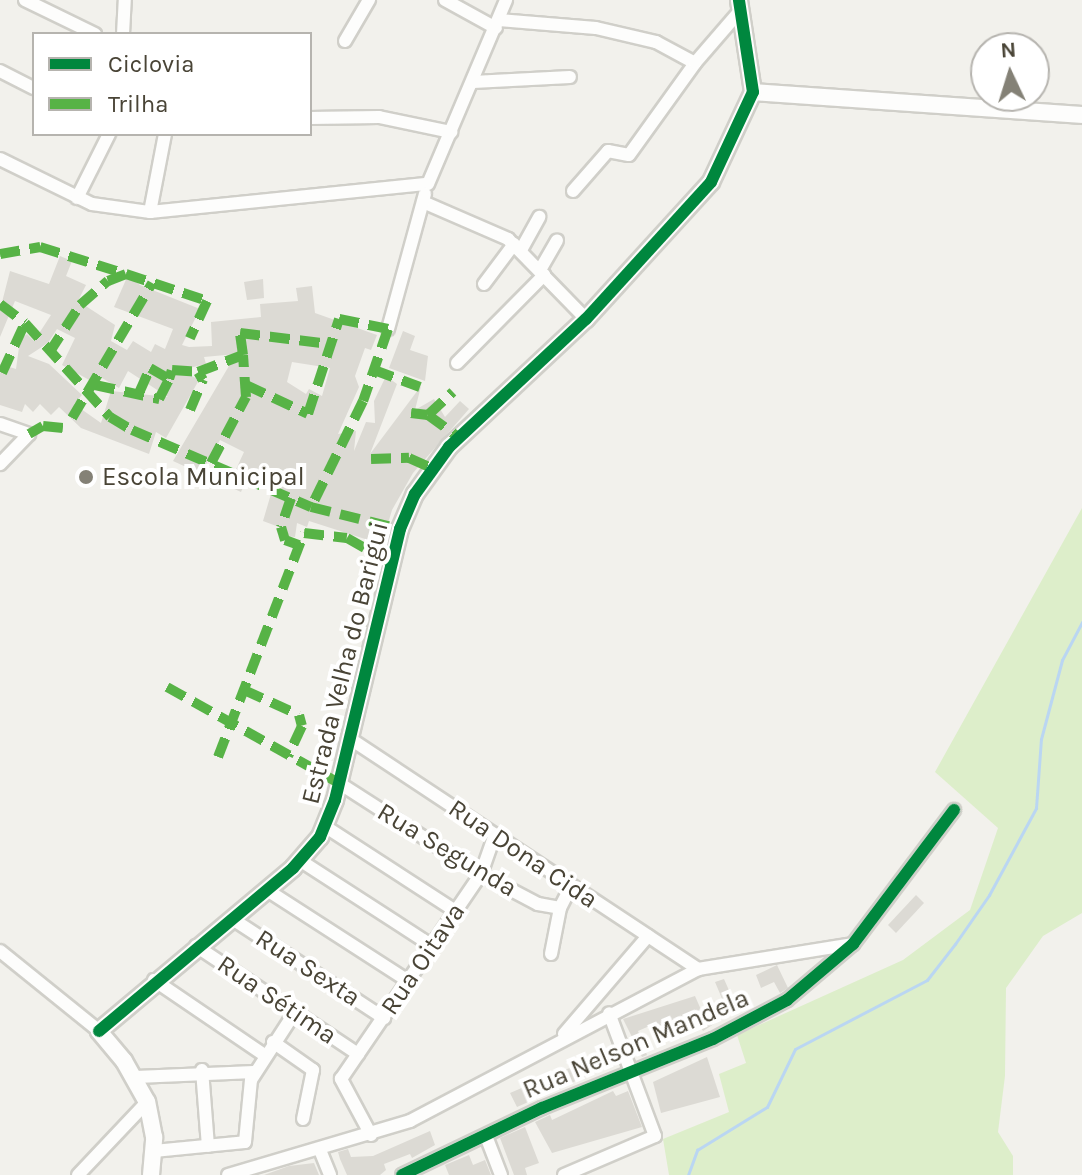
<!DOCTYPE html>
<html>
<head>
<meta charset="utf-8">
<style>
  body { margin:0 }
  #map { position:relative; width:1082px; height:1175px; overflow:hidden; background:#f2f1ec; font-family:Karla,sans-serif }
  div>[style] { position:absolute }
  .green>* { inset:0; background:#ddeeca }
  .stream>* { height:3px; margin:-1.5px; padding:0 1.5px; transform-origin:1.5px; border-radius:1.5px; background:#bad6f2 }
  .building>* { inset:0; background:#dcdad4 }
  .roads { filter:drop-shadow(2px 0 #d0cfc9) drop-shadow(-2px 0 #d0cfc9) drop-shadow(0 2px #d0cfc9) drop-shadow(0 -2px #d0cfc9) }
  .minor>* { height:12px; margin:-6px; padding:0 6px; transform-origin:6px; border-radius:6px; background:#fdfdfc }
  .tertiary>* { height:16px; margin:-8px; padding:0 8px; transform-origin:8px; border-radius:8px; background:#fdfdfc }
  .quiet>* { height:10px; margin-top:-5px; transform-origin:0; background:repeating-linear-gradient(90deg,#57b346 0 20px,transparent 0 30px) }
  .cycleway>* { height:12px; margin:-6px; padding:0 6px; transform-origin:6px; border-radius:6px; background:#00873e }
  .dots>* { width:22px; height:22px; translate:-50% -50%; box-sizing:border-box; border:4px solid #fff; border-radius:50% }
  span { translate:-50% -50%; white-space:nowrap; text-align:center; line-height:1.15; -webkit-text-stroke:8px #fff; paint-order:stroke }
  .poi-label { font-size:26px; color:#494436 }
  .left { translate:0 -50%; text-align:left }
  .street-label { font-size:26px; color:#494436 }
  .legend { position:absolute; left:32px; top:32px; width:280px; height:104px; box-sizing:border-box; background:#fff; border:2px solid #b6b4af; margin:0; padding:10px 14px; list-style:none; font-size:24px; color:#494436 }
  .legend li { display:flex; align-items:center; gap:16px; height:40px }
  .legend b { width:40px; border:2px solid #b6b4af }
  .north { position:absolute; left:970px; top:32px; width:80px; height:80px; box-sizing:border-box; background:#fff; border:2px solid #b6b4af; border-radius:50%; rotate:356deg; font-size:22px; font-weight:700; line-height:32px; text-align:center; color:#494436 }
  .north::after { content:''; display:block; margin:auto; width:28px; height:36px; background:#848176; clip-path:polygon(50% 0,100% 100%,50% 72%,0 100%) }
</style>
</head>
<body>
<div id="map">
  <div class="green">
    <div style="clip-path:polygon(1082px 508px,1082px 913px,1043px 936px,1006px 988px,1005px 1076px,998px 1132px,1013px 1156px,1013px 1175px,669px 1175px,663px 1139px,729px 1112px,719px 1074px,746px 1063px,737px 1035px,903px 960px,970px 910px,998px 828px,935px 772px)"></div>
  </div>
  <div class="stream">
    <div style="left:688px;top:1175px;width:27px;rotate:-70deg"></div>
    <div style="left:697px;top:1150px;width:82px;rotate:-31.6deg"></div>
    <div style="left:767px;top:1107px;width:64px;rotate:-64.2deg"></div>
    <div style="left:795px;top:1049px;width:149px;rotate:-27.6deg"></div>
    <div style="left:927px;top:980px;width:46px;rotate:-52.1deg"></div>
    <div style="left:955px;top:944px;width:60px;rotate:-55.2deg"></div>
    <div style="left:989px;top:895px;width:99px;rotate:-61.6deg"></div>
    <div style="left:1036px;top:808px;width:69px;rotate:-85.9deg"></div>
    <div style="left:1041px;top:739px;width:82px;rotate:-75.1deg"></div>
    <div style="left:1062px;top:660px;width:43px;rotate:-62.2deg"></div>
  </div>
  <div class="building">
    <div style="clip-path:polygon(evenodd,60px 256px,72px 261px,66px 276px,86px 285px,78px 301px,115px 325px,111px 341px,127px 350px,133px 341px,151px 352px,155px 344px,165px 349px,173px 329px,114px 307px,128px 275px,140px 285px,200px 309px,182px 345px,189px 347px,212px 346px,211px 322px,261px 317px,260px 304px,298px 301px,296px 288px,312px 286px,315px 313px,377px 335px,371px 350px,365px 348px,355px 376px,359px 387px,338px 434px,356px 431px,354px 451px,366px 422px,375px 423px,374px 401px,386px 376px,397px 384px,370px 454px,421px 386px,415px 410px,434px 399px,445px 417px,460px 401px,469px 409px,413px 473px,392px 510px,380px 551px,364px 545px,365px 539px,309px 521px,307px 527px,297px 523px,295px 537px,286px 536px,287px 530px,263px 521px,273px 487px,248px 475px,241px 492px,173px 461px,236px 354px,204px 357px,206px 364px,181px 370px,199px 380px,166px 438px,156px 432px,149px 454px,81px 428px,59px 407px,51px 415px,40px 404px,33px 412px,25px 404px,22px 412px,0 405px,0 364px,16px 369px,20px 340px,27px 334px,34px 341px,51px 315px,15px 301px,0 337px,0 310px,10px 271px,49px 284px,60px 256px,57px 329px,75px 338px,62px 365px,93px 382px,97px 375px,119px 388px,128px 371px,168px 397px,111px 391px,101px 423px,74px 404px,82px 395px,49px 364px,28px 356px,48px 343px,57px 329px,60px 256px,292px 362px,330px 368px,322px 396px,309px 389px,306px 394px,287px 382px,292px 362px,60px 256px,220px 440px,244px 452px,232px 478px,205px 466px,220px 440px)"></div>
    <div style="clip-path:polygon(263px 279px,264px 298px,247px 300px,244px 282px)"></div>
    <div style="clip-path:polygon(403px 331px,415px 336px,410px 350px,428px 356px,425px 381px,389px 368px)"></div>
    <div style="clip-path:polygon(916px 895px,924px 903px,896px 933px,888px 925px)"></div>
    <div style="clip-path:polygon(777px 965px,788px 988px,780px 993px,774px 982px,761px 988px,756px 975px)"></div>
    <div style="clip-path:polygon(724px 979px,735px 1004px,728px 1006px,731px 1013px,703px 1031px,700px 1026px,661px 1034px,654px 1024px,638px 1031px,647px 1055px,642px 1057px,623px 1019px,695px 996px,702px 1012px,723px 1001px,715px 982px)"></div>
    <div style="clip-path:polygon(707px 1057px,720px 1097px,661px 1113px,653px 1082px)"></div>
    <div style="clip-path:polygon(598px 1060px,603px 1069px,517px 1107px,510px 1093px,524px 1087px,522px 1082px)"></div>
    <div style="clip-path:polygon(613px 1091px,616px 1096px,628px 1091px,642px 1127px,552px 1153px,535px 1122px,550px 1115px,552px 1120px)"></div>
    <div style="clip-path:polygon(525px 1127px,539px 1163px,525px 1168px,527px 1175px,514px 1175px,500px 1138px)"></div>
    <div style="clip-path:polygon(430px 1131px,435px 1145px,412px 1158px,410px 1154px,384px 1164px,386px 1170px,380px 1175px,347px 1175px,340px 1159px,338px 1152px,348px 1149px,351px 1157px,373px 1156px)"></div>
    <div style="clip-path:polygon(469px 1155px,473px 1165px,485px 1160px,491px 1175px,449px 1175px,445px 1165px)"></div>
    <div style="clip-path:polygon(314px 1163px,319px 1175px,264px 1175px,289px 1166px)"></div>
  </div>
  <div class="roads">
    <div class="minor">
      <div style="left:25px;top:0;width:78px;rotate:25.9deg"></div>
      <div style="left:445px;top:0;width:58px;rotate:28.8deg"></div>
      <div style="left:499px;top:20px;width:97px;rotate:4.7deg"></div>
      <div style="left:596px;top:28px;width:62px;rotate:13.1deg"></div>
      <div style="left:656px;top:42px;width:44px;rotate:28.3deg"></div>
      <div style="left:123px;top:34px;width:34px;rotate:-87deg"></div>
      <div style="left:345px;top:41px;width:48px;rotate:-59.7deg"></div>
      <div style="left:0;top:71px;width:38px;rotate:27deg"></div>
      <div style="left:473px;top:82px;width:97px;rotate:-3deg"></div>
      <div style="left:310px;top:118px;width:69px;rotate:-0.8deg"></div>
      <div style="left:379px;top:117px;width:74px;rotate:11.8deg"></div>
      <div style="left:165px;top:134px;width:79px;rotate:100.9deg"></div>
      <div style="left:150px;top:212px;width:279px;rotate:-5.8deg"></div>
      <div style="left:428px;top:184px;width:200px;rotate:-67deg"></div>
      <div style="left:0;top:159px;width:102px;rotate:26.1deg"></div>
      <div style="left:92px;top:204px;width:59px;rotate:7.9deg"></div>
      <div style="left:573px;top:191px;width:53px;rotate:-48.8deg"></div>
      <div style="left:608px;top:151px;width:21px;rotate:11deg"></div>
      <div style="left:629px;top:155px;width:113px;rotate:-54.3deg"></div>
      <div style="left:695px;top:63px;width:67px;rotate:-49.2deg"></div>
      <div style="left:77px;top:198px;width:72px;rotate:-63.4deg"></div>
      <div style="left:423px;top:202px;width:93px;rotate:23.5deg"></div>
      <div style="left:508px;top:239px;width:112px;rotate:45.7deg"></div>
      <div style="left:521px;top:250px;width:38px;rotate:-61deg"></div>
      <div style="left:540px;top:270px;width:34px;rotate:-60deg"></div>
      <div style="left:484px;top:284px;width:50px;rotate:-53.1deg"></div>
      <div style="left:388px;top:329px;width:140px;rotate:-74.7deg"></div>
      <div style="left:457px;top:363px;width:124px;rotate:-45.3deg"></div>
      <div style="left:0;top:424px;width:31px;rotate:19deg"></div>
      <div style="left:29px;top:434px;width:42px;rotate:134deg"></div>
      <div style="left:349px;top:738px;width:419px;rotate:33.5deg"></div>
      <div style="left:339px;top:783px;width:169px;rotate:32.7deg"></div>
      <div style="left:481px;top:874px;width:64px;rotate:27.8deg"></div>
      <div style="left:538px;top:904px;width:22px;rotate:10deg"></div>
      <div style="left:326px;top:827px;width:153px;rotate:33deg"></div>
      <div style="left:301px;top:861px;width:155px;rotate:32.9deg"></div>
      <div style="left:267px;top:890px;width:168px;rotate:32.8deg"></div>
      <div style="left:231px;top:918px;width:183px;rotate:33.2deg"></div>
      <div style="left:196px;top:946px;width:195px;rotate:33.7deg"></div>
      <div style="left:0;top:951px;width:127px;rotate:38.9deg"></div>
      <div style="left:551px;top:954px;width:47px;rotate:-78.9deg"></div>
      <div style="left:560px;top:908px;width:22px;rotate:-63deg"></div>
      <div style="left:154px;top:980px;width:132px;rotate:34.2deg"></div>
      <div style="left:564px;top:1034px;width:129px;rotate:-49.4deg"></div>
      <div style="left:273px;top:1042px;width:49px;rotate:35deg"></div>
      <div style="left:313px;top:1070px;width:50px;rotate:101.5deg"></div>
      <div style="left:202px;top:1070px;width:76px;rotate:85.5deg"></div>
      <div style="left:136px;top:1077px;width:118px;rotate:-2.4deg"></div>
      <div style="left:371px;top:1135px;width:64px;rotate:-118.2deg"></div>
      <div style="left:341px;top:1079px;width:248px;rotate:-55.7deg"></div>
      <div style="left:481px;top:874px;width:42px;rotate:-70.7deg"></div>
      <div style="left:486px;top:1136px;width:42px;rotate:69deg"></div>
      <div style="left:320px;top:1150px;width:27px;rotate:68deg"></div>
      <div style="left:154px;top:1151px;width:91px;rotate:-5.6deg"></div>
      <div style="left:245px;top:1142px;width:62px;rotate:-84.5deg"></div>
      <div style="left:251px;top:1080px;width:81px;rotate:-57.1deg"></div>
      <div style="left:78px;top:1175px;width:100px;rotate:-46.6deg"></div>
      <div style="left:228px;top:1175px;width:190px;rotate:-16.5deg"></div>
      <div style="left:410px;top:1121px;width:326px;rotate:-27.8deg"></div>
      <div style="left:698px;top:969px;width:156px;rotate:-9.2deg"></div>
      <div style="left:402px;top:1175px;width:155px;rotate:-25.6deg"></div>
      <div style="left:542px;top:1108px;width:184px;rotate:-22deg"></div>
      <div style="left:713px;top:1039px;width:84px;rotate:-27.8deg"></div>
      <div style="left:787px;top:1000px;width:87px;rotate:-40.3deg"></div>
      <div style="left:853px;top:944px;width:168px;rotate:-53deg"></div>
      <div style="left:564px;top:1175px;width:99px;rotate:-23.2deg"></div>
      <div style="left:655px;top:1136px;width:131px;rotate:-110.5deg"></div>
    </div>
    <div class="tertiary">
      <div style="left:753px;top:92px;width:330px;rotate:4deg"></div>
      <div style="left:151px;top:1175px;width:38px;rotate:-85deg"></div>
      <div style="left:154px;top:1137px;width:36px;rotate:-101deg"></div>
      <div style="left:147px;top:1102px;width:47px;rotate:-119.3deg"></div>
      <div style="left:124px;top:1061px;width:39px;rotate:-130deg"></div>
      <div style="left:99px;top:1031px;width:253px;rotate:-40deg"></div>
      <div style="left:293px;top:868px;width:41px;rotate:-48.9deg"></div>
      <div style="left:320px;top:837px;width:40px;rotate:-68deg"></div>
      <div style="left:335px;top:800px;width:279px;rotate:-76.5deg"></div>
      <div style="left:400px;top:529px;width:38px;rotate:-67deg"></div>
      <div style="left:415px;top:494px;width:58px;rotate:-54.1deg"></div>
      <div style="left:449px;top:447px;width:187px;rotate:-43.1deg"></div>
      <div style="left:586px;top:319px;width:185px;rotate:-47.6deg"></div>
      <div style="left:711px;top:182px;width:99px;rotate:-65deg"></div>
      <div style="left:753px;top:92px;width:93px;rotate:-98.7deg"></div>
    </div>
  </div>
  <div class="quiet">
    <div style="left:0;top:254px;width:41px;rotate:-9.9deg"></div>
    <div style="left:40px;top:247px;width:90px;rotate:17.4deg"></div>
    <div style="left:0;top:304px;width:31px;rotate:37deg"></div>
    <div style="left:25px;top:323px;width:127px;rotate:47.9deg"></div>
    <div style="left:110px;top:417px;width:26px;rotate:31deg"></div>
    <div style="left:132px;top:430px;width:195px;rotate:23.3deg"></div>
    <div style="left:311px;top:507px;width:92px;rotate:13.9deg"></div>
    <div style="left:49px;top:353px;width:57px;rotate:-57.1deg"></div>
    <div style="left:80px;top:305px;width:37px;rotate:-41deg"></div>
    <div style="left:108px;top:281px;width:19px;rotate:-21deg"></div>
    <div style="left:126px;top:274px;width:85px;rotate:18.4deg"></div>
    <div style="left:207px;top:301px;width:41px;rotate:114.7deg"></div>
    <div style="left:374px;top:370px;width:49px;rotate:20.3deg"></div>
    <div style="left:2px;top:373px;width:55px;rotate:-65.3deg"></div>
    <div style="left:95px;top:385px;width:66px;rotate:12.3deg"></div>
    <div style="left:159px;top:399px;width:22px;rotate:-63deg"></div>
    <div style="left:246px;top:385px;width:68px;rotate:25.1deg"></div>
    <div style="left:308px;top:414px;width:100px;rotate:-71.9deg"></div>
    <div style="left:339px;top:319px;width:50px;rotate:11.5deg"></div>
    <div style="left:388px;top:329px;width:76px;rotate:109.1deg"></div>
    <div style="left:363px;top:401px;width:118px;rotate:116.1deg"></div>
    <div style="left:139px;top:393px;width:27px;rotate:-66deg"></div>
    <div style="left:150px;top:368px;width:22px;rotate:30deg"></div>
    <div style="left:169px;top:379px;width:9px;rotate:-72deg"></div>
    <div style="left:172px;top:370px;width:26px;rotate:4deg"></div>
    <div style="left:198px;top:372px;width:48px;rotate:-20.7deg"></div>
    <div style="left:243px;top:355px;width:22px;rotate:-98deg"></div>
    <div style="left:240px;top:333px;width:90px;rotate:7deg"></div>
    <div style="left:190px;top:410px;width:33px;rotate:-67deg"></div>
    <div style="left:203px;top:380px;width:9px;rotate:-122deg"></div>
    <div style="left:411px;top:413px;width:17px;rotate:7deg"></div>
    <div style="left:428px;top:415px;width:37px;rotate:36deg"></div>
    <div style="left:428px;top:415px;width:34px;rotate:-43deg"></div>
    <div style="left:72px;top:418px;width:157px;rotate:-59.3deg"></div>
    <div style="left:29px;top:434px;width:16px;rotate:-30deg"></div>
    <div style="left:43px;top:426px;width:20px;rotate:6deg"></div>
    <div style="left:371px;top:459px;width:38px;rotate:-2deg"></div>
    <div style="left:409px;top:458px;width:24px;rotate:24deg"></div>
    <div style="left:211px;top:463px;width:75px;rotate:-62.1deg"></div>
    <div style="left:246px;top:397px;width:42px;rotate:-94.1deg"></div>
    <div style="left:291px;top:498px;width:31px;rotate:109deg"></div>
    <div style="left:281px;top:527px;width:14px;rotate:73deg"></div>
    <div style="left:285px;top:540px;width:15px;rotate:20deg"></div>
    <div style="left:167px;top:687px;width:197px;rotate:29.2deg"></div>
    <div style="left:244px;top:690px;width:60px;rotate:24.4deg"></div>
    <div style="left:299px;top:715px;width:11px;rotate:75deg"></div>
    <div style="left:302px;top:726px;width:33px;rotate:115deg"></div>
    <div style="left:218px;top:757px;width:240px;rotate:-69deg"></div>
    <div style="left:304px;top:533px;width:43px;rotate:6.6deg"></div>
    <div style="left:347px;top:538px;width:51px;rotate:29.6deg"></div>
  </div>
  <div class="cycleway">
    <div style="left:99px;top:1031px;width:253px;rotate:-40deg"></div>
    <div style="left:293px;top:868px;width:41px;rotate:-48.9deg"></div>
    <div style="left:320px;top:837px;width:40px;rotate:-68deg"></div>
    <div style="left:335px;top:800px;width:279px;rotate:-76.5deg"></div>
    <div style="left:400px;top:529px;width:38px;rotate:-67deg"></div>
    <div style="left:415px;top:494px;width:58px;rotate:-54.1deg"></div>
    <div style="left:449px;top:447px;width:187px;rotate:-43.1deg"></div>
    <div style="left:586px;top:319px;width:185px;rotate:-47.6deg"></div>
    <div style="left:711px;top:182px;width:99px;rotate:-65deg"></div>
    <div style="left:753px;top:92px;width:93px;rotate:-98.7deg"></div>
    <div style="left:402px;top:1175px;width:155px;rotate:-25.6deg"></div>
    <div style="left:542px;top:1108px;width:184px;rotate:-22deg"></div>
    <div style="left:713px;top:1039px;width:84px;rotate:-27.8deg"></div>
    <div style="left:787px;top:1000px;width:87px;rotate:-40.3deg"></div>
    <div style="left:853px;top:944px;width:168px;rotate:-53deg"></div>
  </div>
  <div class="dots">
    <div style="left:86px;top:477px;background:#848176"></div>
  </div>
  <div class="poi-label">
    <span class="left" style="left:102px;top:477px">Escola Municipal</span>
  </div>
  <div class="street-label">
    <span style="left:345px;top:663px;rotate:-76deg">Estrada Velha do Barigui</span>
    <span style="left:447px;top:850px;rotate:31deg">Rua Segunda</span>
    <span style="left:523px;top:854px;rotate:34deg">Rua Dona Cida</span>
    <span style="left:423px;top:959px;rotate:-56deg">Rua Oitava</span>
    <span style="left:308px;top:968px;rotate:33deg">Rua Sexta</span>
    <span style="left:277px;top:1000px;rotate:34deg">Rua Sétima</span>
    <span style="left:636px;top:1044px;rotate:-23deg">Rua Nelson Mandela</span>
  </div>
  <ul class="legend">
  <li><b style="height:10px;background:#00873e"></b>Ciclovia</li>
  <li><b style="height:10px;background:#57b346"></b>Trilha</li>
  </ul>
  <div class="north">N</div>
</div>
</body>
</html>
